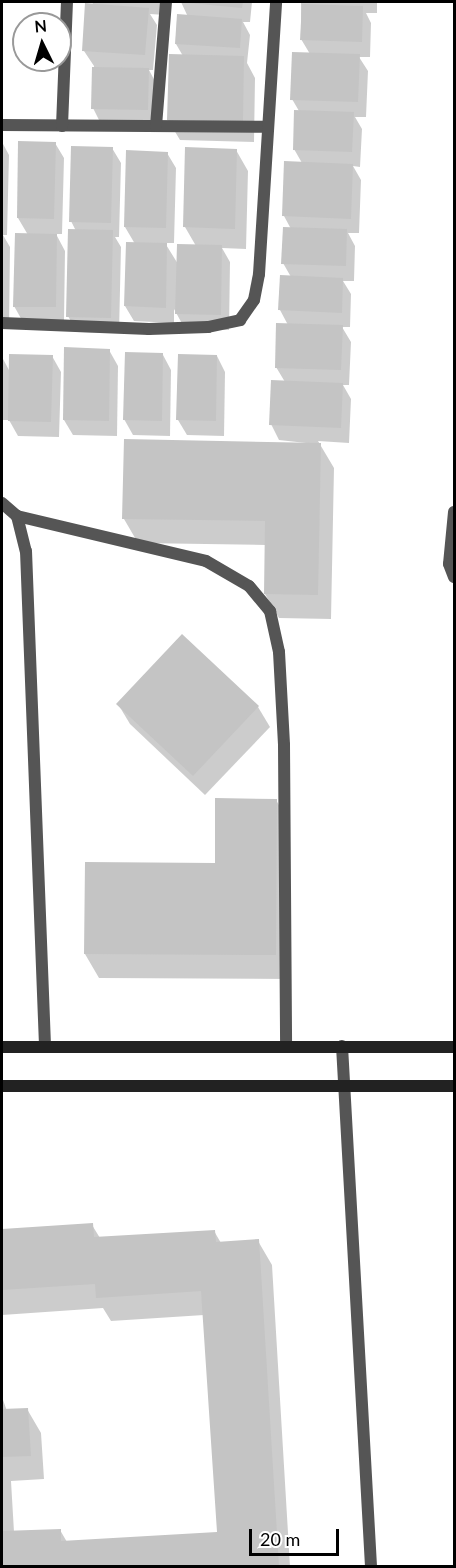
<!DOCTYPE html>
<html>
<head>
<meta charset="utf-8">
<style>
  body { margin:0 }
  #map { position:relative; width:456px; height:1568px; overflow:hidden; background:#fff; font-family:Lato,sans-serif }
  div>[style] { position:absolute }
  .shadow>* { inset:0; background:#0003 }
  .building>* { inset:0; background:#c4c4c4 }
  .lane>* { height:12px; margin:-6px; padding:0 6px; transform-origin:6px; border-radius:6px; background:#555 }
  .street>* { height:12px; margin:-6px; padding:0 6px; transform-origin:6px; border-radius:6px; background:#555 }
  .secondary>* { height:12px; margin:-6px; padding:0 6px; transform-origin:6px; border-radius:6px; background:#222 }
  span { translate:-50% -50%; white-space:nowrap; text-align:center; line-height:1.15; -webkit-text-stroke:4.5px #fff; paint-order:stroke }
  .frame { position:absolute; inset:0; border:3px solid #000; pointer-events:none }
  .north { position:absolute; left:12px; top:12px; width:60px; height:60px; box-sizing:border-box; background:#fff; border:2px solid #999; border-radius:50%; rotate:355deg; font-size:16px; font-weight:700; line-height:24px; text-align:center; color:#000 }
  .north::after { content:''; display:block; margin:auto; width:21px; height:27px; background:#000; clip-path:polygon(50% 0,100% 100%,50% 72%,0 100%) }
  .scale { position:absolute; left:249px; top:1529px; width:90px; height:27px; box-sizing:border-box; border:3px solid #000; border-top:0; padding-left:8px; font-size:18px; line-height:21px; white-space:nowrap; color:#000; -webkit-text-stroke:4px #fff; paint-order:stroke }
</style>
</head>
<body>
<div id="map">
  <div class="shadow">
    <div style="clip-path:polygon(92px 2px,165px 2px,165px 15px,150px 14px,157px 25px,153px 70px,149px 70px,157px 85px,156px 124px,101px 124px,93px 108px,94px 66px,84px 51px,94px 6px)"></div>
    <div style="clip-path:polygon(181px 2px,252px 2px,250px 22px,243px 22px,250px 35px,247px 63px,255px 78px,254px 142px,180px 140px,168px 120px,183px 56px,176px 44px,188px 17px)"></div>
    <div style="clip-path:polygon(301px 2px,377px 2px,377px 13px,366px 13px,371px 23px,370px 57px,359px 57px,368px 71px,366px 117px,355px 117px,362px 129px,360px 167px,353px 166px,361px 180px,359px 233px,348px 233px,355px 246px,354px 281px,343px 281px,351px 294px,350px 327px,342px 327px,351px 342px,349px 385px,343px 385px,351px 399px,349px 443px,318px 441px,334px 468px,331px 619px,279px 618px,265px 594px,266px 545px,138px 543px,124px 519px,315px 444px,279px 440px,271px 424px,285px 382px,276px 367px,288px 325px,280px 310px,291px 277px,283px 263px,291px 229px,284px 216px,302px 163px,294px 149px,299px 111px,292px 99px,310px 54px,301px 39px)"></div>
    <div style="clip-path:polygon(2px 142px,9px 155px,7px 235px,3px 235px,10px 247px,9px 327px,2px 327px)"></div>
    <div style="clip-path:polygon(55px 143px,64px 158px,62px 234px,56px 234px,65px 251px,64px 322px,23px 322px,14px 306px,28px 235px,18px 218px)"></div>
    <div style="clip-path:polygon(112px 148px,121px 163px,119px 237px,115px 237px,121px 247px,119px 333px,77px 332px,68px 316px,76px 231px,71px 221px)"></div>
    <div style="clip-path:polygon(236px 150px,248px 171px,246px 249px,222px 248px,230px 262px,229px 330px,185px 329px,174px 309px,174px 323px,134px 321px,125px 306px,135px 244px,125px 227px,167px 153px,176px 168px,174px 243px,165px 243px,178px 264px,196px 246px,185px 227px)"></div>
    <div style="clip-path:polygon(109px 350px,118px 366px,117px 436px,73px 435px,64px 420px)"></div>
    <div style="clip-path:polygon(163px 355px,171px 370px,170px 436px,133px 435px,124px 419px)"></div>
    <div style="clip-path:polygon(52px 356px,61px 372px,59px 437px,18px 436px,9px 420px,2px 420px,2px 357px,10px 372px)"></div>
    <div style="clip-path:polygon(217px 356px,225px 372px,224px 436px,187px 435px,178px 420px)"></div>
    <div style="clip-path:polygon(118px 704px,258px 707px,270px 727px,205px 795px,130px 724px)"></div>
    <div style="clip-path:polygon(276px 800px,290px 824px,289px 979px,99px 978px,85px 954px,216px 865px)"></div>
    <div style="clip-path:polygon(92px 1225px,100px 1238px,214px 1231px,221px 1243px,258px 1241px,272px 1265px,290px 1566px,2px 1566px,2px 1397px,7px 1411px,27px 1409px,41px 1433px,44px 1479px,11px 1481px,14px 1532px,60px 1530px,67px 1542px,218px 1534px,204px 1315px,111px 1321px,103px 1308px,2px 1315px,2px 1231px)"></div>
  </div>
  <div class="building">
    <div style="clip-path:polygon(179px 2px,243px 2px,242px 8px)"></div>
    <div style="clip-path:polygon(85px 3px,149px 8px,145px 55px,82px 51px)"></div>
    <div style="clip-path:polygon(302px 4px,363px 6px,362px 42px,300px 40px)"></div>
    <div style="clip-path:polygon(177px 14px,242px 19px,240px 48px,175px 44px)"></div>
    <div style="clip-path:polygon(292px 52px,360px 54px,358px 102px,290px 100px)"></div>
    <div style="clip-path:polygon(169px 54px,244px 56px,243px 122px,167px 120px)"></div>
    <div style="clip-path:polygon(92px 67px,149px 68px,148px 110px,91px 109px)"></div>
    <div style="clip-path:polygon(294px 110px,354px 112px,352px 152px,293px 150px)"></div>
    <div style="clip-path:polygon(18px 141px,56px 142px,54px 219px,17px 218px)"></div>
    <div style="clip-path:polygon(71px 146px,113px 147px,111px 223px,69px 222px)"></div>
    <div style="clip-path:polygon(185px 147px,237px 149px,235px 229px,183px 227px)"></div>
    <div style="clip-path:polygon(126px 150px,168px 152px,166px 228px,124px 227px)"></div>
    <div style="clip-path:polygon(284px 161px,353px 164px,351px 219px,282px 216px)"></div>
    <div style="clip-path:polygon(283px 227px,347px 229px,346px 266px,281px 264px)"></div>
    <div style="clip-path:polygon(68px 229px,113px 230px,111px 318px,66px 317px)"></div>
    <div style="clip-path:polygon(15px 233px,57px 234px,56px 307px,13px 307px)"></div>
    <div style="clip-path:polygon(126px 242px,167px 243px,166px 308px,124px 306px)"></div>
    <div style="clip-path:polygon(177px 244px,222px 245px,221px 315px,175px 314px)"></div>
    <div style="clip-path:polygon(280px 275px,343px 278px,342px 313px,278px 310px)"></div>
    <div style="clip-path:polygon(276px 323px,343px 325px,341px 370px,275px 368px)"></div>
    <div style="clip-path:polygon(64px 347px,110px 349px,109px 421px,63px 420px)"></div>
    <div style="clip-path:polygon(125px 352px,163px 353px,162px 421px,123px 420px)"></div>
    <div style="clip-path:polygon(9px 354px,53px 355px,51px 422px,8px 421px)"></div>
    <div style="clip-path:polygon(178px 354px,217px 355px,216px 421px,176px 420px)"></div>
    <div style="clip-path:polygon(271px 380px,343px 383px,341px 428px,269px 425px)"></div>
    <div style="clip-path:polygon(124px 439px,321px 443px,318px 595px,264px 594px,265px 521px,122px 519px)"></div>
    <div style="clip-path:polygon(182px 634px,259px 706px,193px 776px,116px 704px)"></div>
    <div style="clip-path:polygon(215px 798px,277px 799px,276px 955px,84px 954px,85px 862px,215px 863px)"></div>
    <div style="clip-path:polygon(93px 1223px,94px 1237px,215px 1230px,216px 1242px,259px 1239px,279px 1566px,2px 1566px,2px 1531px,61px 1529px,61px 1541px,217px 1532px,201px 1291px,96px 1298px,95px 1284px,2px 1290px,2px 1229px)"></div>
    <div style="clip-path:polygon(28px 1408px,31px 1456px,2px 1457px,2px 1409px)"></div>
  </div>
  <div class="lane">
    <div style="left:2px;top:503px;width:20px;rotate:41deg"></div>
    <div style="left:17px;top:516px;width:36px;rotate:76deg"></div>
    <div style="left:26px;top:551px;width:496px;rotate:87.8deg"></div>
    <div style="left:454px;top:512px;width:52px;rotate:95.5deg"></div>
    <div style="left:449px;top:564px;width:14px;rotate:69deg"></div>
    <div style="left:17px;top:516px;width:194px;rotate:13.4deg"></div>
    <div style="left:206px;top:561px;width:50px;rotate:30.2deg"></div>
    <div style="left:249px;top:586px;width:33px;rotate:50deg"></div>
    <div style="left:270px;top:611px;width:42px;rotate:77.6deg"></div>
    <div style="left:279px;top:652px;width:93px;rotate:86.9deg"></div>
    <div style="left:284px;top:745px;width:301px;rotate:89.6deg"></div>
  </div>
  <div class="street">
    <div style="left:2px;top:125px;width:264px;rotate:0.4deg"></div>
    <div style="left:62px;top:126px;width:124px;rotate:-87.7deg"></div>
    <div style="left:156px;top:126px;width:124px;rotate:-85.4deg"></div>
    <div style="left:2px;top:323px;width:147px;rotate:2.3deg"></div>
    <div style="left:149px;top:329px;width:59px;rotate:-1.9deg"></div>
    <div style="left:208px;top:327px;width:33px;rotate:-12deg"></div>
    <div style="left:240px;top:320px;width:24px;rotate:-55deg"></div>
    <div style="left:254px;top:300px;width:26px;rotate:-79deg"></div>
    <div style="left:259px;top:274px;width:273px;rotate:-86.4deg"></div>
    <div style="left:342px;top:1046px;width:521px;rotate:86.81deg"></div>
  </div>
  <div class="secondary">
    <div style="left:2px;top:1047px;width:452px"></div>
    <div style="left:2px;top:1086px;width:452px"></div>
  </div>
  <div class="frame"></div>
  <div class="north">N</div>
  <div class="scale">20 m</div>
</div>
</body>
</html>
